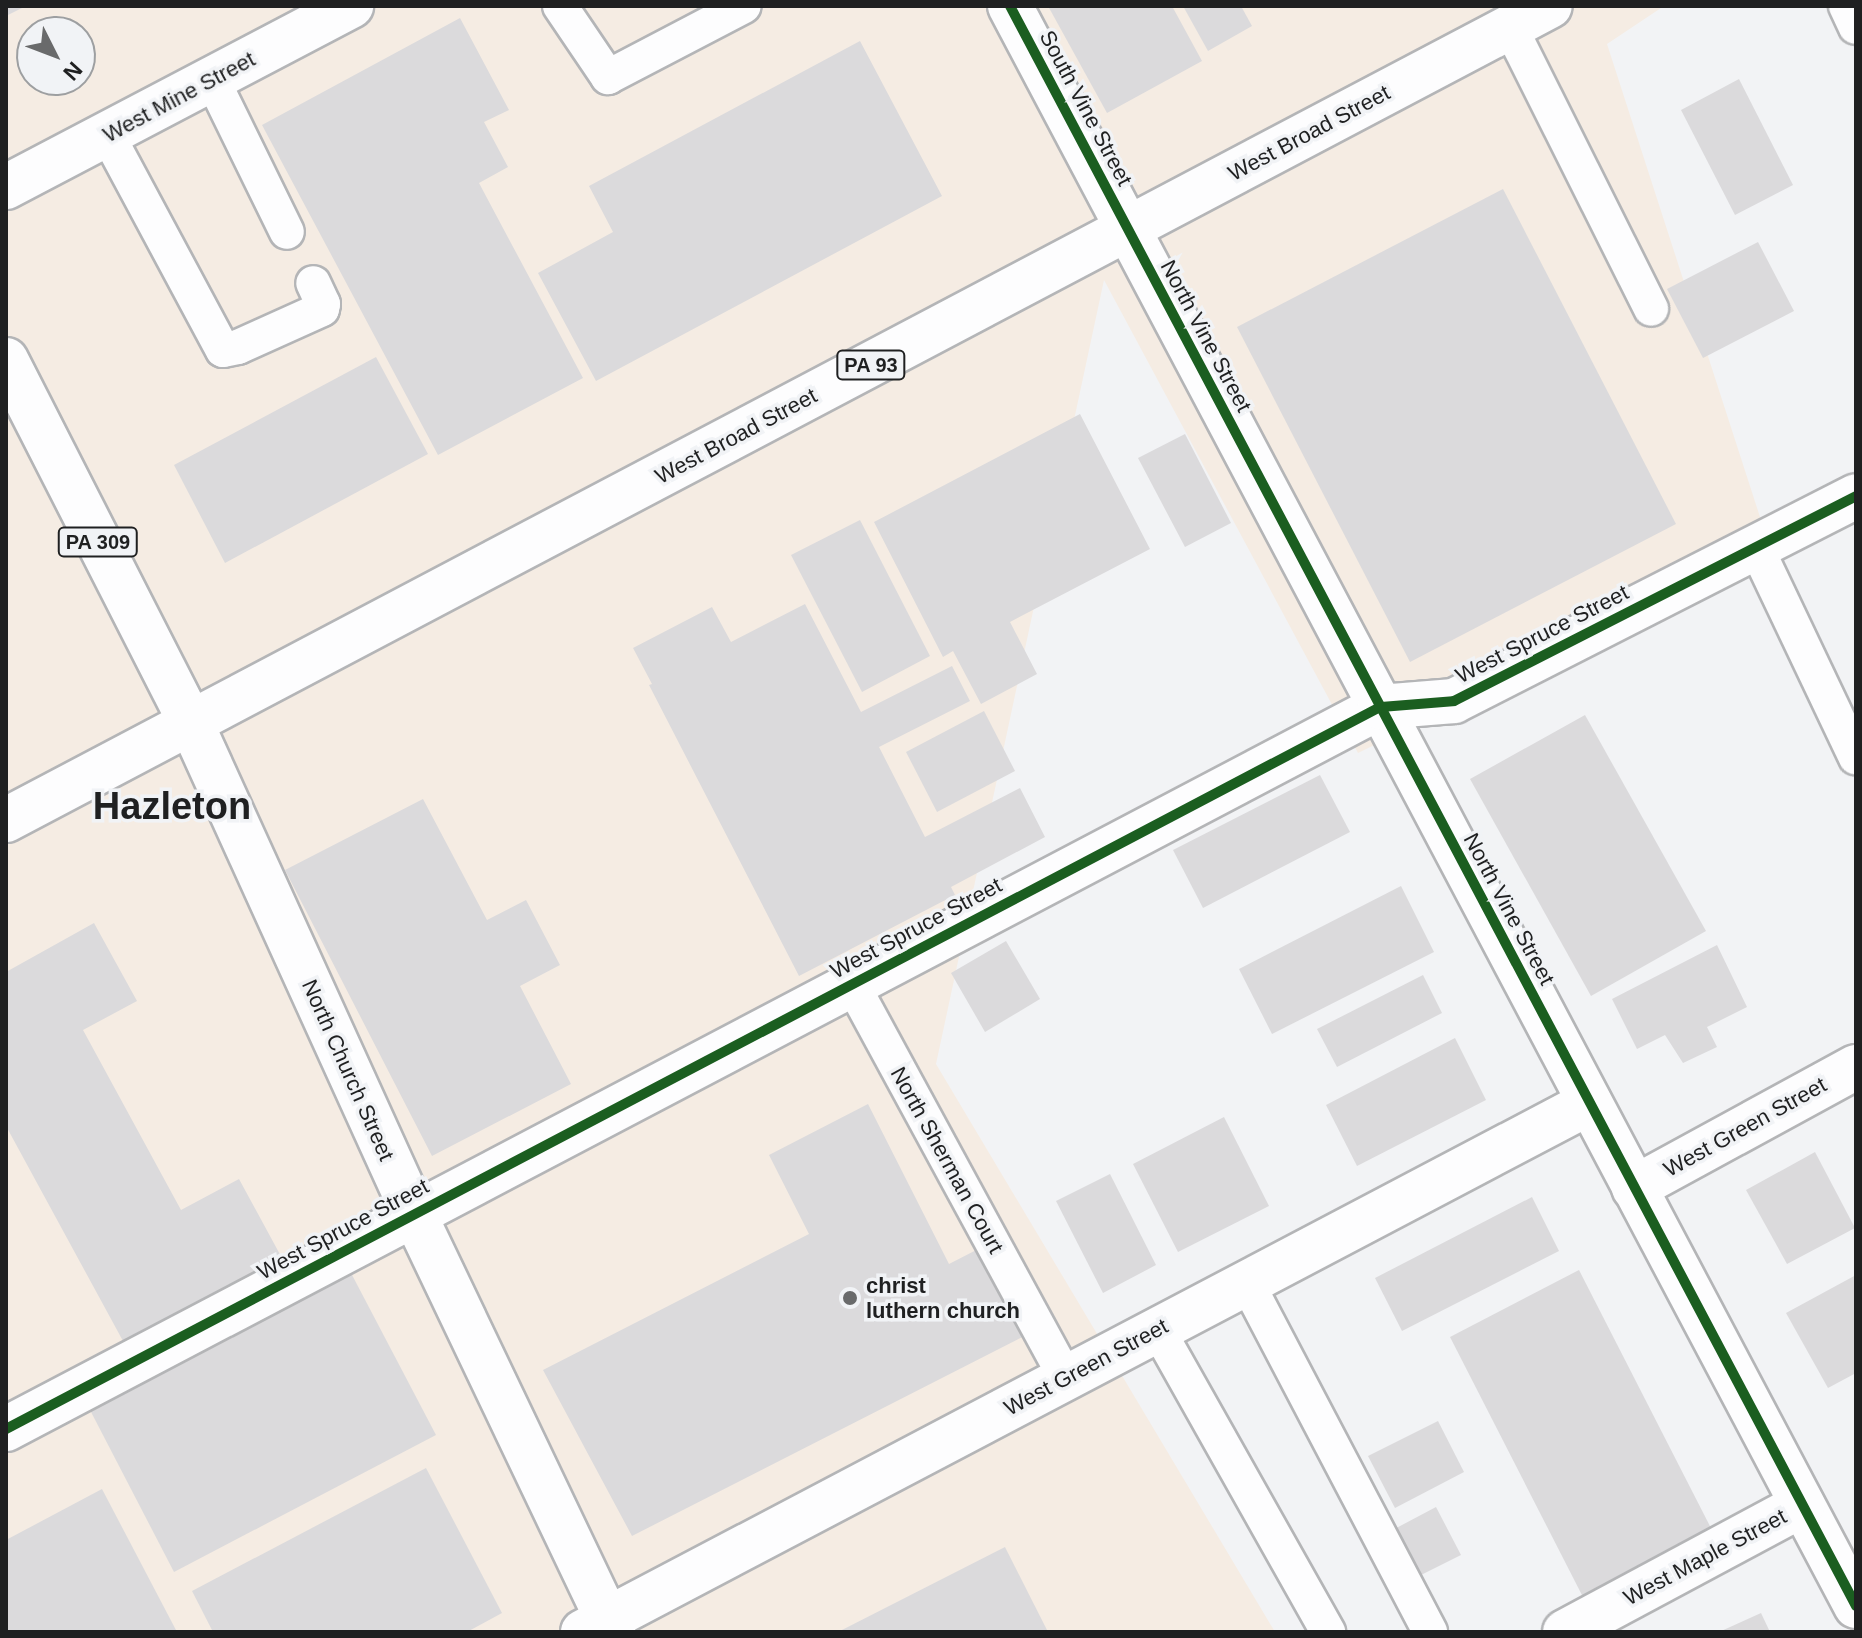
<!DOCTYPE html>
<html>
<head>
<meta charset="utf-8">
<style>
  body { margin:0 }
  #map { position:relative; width:1862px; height:1638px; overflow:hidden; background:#f2f3f5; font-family:Helvetica,sans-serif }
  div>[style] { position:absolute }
  .commercial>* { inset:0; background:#f5ece3 }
  .building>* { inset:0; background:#dbdadc }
  .roads { filter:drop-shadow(2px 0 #b4b5b7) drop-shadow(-2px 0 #b4b5b7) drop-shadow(0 2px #b4b5b7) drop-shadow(0 -2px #b4b5b7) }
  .lane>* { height:34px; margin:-17px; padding:0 17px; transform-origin:17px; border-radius:17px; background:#fdfdfe }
  .street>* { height:44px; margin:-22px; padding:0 22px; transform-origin:22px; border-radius:22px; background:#fdfdfe }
  .primary>* { height:44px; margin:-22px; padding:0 22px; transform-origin:22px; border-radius:22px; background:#fdfdfe }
  .highway>* { height:44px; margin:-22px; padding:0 22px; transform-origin:22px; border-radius:22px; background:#fdfdfe }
  .cycleway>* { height:10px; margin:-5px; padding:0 5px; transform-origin:5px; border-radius:5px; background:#1b5e20 }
  .dots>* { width:22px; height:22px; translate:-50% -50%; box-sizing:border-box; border:4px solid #f1f3f6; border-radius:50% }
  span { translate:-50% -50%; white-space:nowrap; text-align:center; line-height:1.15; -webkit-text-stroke:7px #f1f3f6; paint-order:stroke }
  .shield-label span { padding:2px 6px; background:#f1f3f6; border:2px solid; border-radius:6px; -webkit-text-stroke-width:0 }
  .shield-label { font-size:20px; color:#1f2021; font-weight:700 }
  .street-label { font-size:22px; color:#1f2021 }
  .poi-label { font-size:22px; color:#1f2021; font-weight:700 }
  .left { translate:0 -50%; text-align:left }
  .town-label { font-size:38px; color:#1f2021; font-weight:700 }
  .frame { position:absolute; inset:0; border:8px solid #1f2021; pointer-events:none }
  .north { position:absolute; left:16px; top:16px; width:80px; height:80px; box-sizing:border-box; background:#f1f3f6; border:2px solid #9d9fa1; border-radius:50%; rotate:132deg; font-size:22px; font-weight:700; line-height:32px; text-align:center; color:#1f2021 }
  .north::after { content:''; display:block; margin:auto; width:28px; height:36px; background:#696a6b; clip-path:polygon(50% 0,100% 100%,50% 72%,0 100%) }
</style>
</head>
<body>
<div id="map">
  <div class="commercial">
    <div style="clip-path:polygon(evenodd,6px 6px,1664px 6px,1607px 44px,1771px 551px,1358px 753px,1104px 280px,936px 1064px,1275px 1632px,6px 1632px,6px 6px,32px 32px,80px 32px,80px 80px,32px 80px,32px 32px)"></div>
  </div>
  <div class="building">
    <div style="clip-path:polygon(6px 6px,26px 6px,6px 16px)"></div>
    <div style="clip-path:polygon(1048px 6px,1172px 6px,1202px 61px,1107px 113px)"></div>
    <div style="clip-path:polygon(1183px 6px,1241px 6px,1252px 26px,1208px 51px)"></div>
    <div style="clip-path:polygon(460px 18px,509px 110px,484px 122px,508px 167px,479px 183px,583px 378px,438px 455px,262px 125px)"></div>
    <div style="clip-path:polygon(860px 41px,942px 196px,596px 381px,538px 273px,613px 232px,589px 186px)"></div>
    <div style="clip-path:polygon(1739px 79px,1793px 185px,1735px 215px,1681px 110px)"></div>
    <div style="clip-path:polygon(1503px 189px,1676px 524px,1410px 662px,1237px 327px)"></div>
    <div style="clip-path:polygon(1758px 242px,1794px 311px,1703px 358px,1667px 289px)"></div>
    <div style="clip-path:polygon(376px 357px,428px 454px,225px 563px,174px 465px)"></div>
    <div style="clip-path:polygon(1080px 414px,1150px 549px,1010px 622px,1037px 674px,981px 704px,953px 651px,943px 657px,874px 522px)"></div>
    <div style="clip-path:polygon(1185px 434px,1231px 523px,1185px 547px,1138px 458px)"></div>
    <div style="clip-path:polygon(860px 520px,930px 656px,862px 692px,791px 555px)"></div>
    <div style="clip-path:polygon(805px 604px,861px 712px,952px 666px,970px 701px,879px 747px,925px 837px,1020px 788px,1045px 837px,951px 887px,955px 895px,799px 976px,649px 685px,652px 684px,633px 648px,712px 607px,731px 642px)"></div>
    <div style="clip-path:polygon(984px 711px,1015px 771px,937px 812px,906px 752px)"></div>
    <div style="clip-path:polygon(1585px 715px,1706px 931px,1591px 996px,1470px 779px)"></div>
    <div style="clip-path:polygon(1320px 775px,1350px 832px,1203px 908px,1173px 850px)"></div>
    <div style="clip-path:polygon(423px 799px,487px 920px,526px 900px,560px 965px,520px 986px,571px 1084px,432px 1156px,285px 870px)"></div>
    <div style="clip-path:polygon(1401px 886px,1434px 952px,1272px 1034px,1239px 969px)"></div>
    <div style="clip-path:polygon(94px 923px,137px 1001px,83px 1030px,181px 1210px,239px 1179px,283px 1260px,132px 1343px,129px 1338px,123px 1341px,6px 1126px,6px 972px)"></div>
    <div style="clip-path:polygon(1006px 941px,1040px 999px,985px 1032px,951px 973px)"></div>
    <div style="clip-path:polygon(1717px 945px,1747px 1007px,1707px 1027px,1717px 1047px,1683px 1063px,1665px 1035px,1637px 1049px,1612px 999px)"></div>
    <div style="clip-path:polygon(1423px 975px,1442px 1013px,1337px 1067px,1317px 1029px)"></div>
    <div style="clip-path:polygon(1455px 1038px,1486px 1100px,1357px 1166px,1326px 1105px)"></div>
    <div style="clip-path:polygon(868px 1104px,949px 1264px,988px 1244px,1032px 1332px,632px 1536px,543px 1370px,809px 1234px,769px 1155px)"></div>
    <div style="clip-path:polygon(1224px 1117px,1269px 1206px,1178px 1252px,1133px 1164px)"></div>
    <div style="clip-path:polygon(1815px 1152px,1855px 1228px,1787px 1264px,1746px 1190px)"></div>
    <div style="clip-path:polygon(1110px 1174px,1156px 1265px,1103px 1293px,1056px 1201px)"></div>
    <div style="clip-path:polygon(1532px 1197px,1559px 1251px,1402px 1331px,1375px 1278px)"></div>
    <div style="clip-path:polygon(1579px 1270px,1714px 1534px,1585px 1601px,1450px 1337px)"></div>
    <div style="clip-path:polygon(351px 1273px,436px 1435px,174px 1572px,90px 1410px)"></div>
    <div style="clip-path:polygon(1856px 1275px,1856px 1373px,1828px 1388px,1786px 1313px)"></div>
    <div style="clip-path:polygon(1438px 1421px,1464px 1472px,1395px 1508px,1368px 1456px)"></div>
    <div style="clip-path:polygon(426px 1468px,502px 1613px,467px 1632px,213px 1632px,192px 1591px)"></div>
    <div style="clip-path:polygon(102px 1489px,177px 1632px,6px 1632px,6px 1540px)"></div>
    <div style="clip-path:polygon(1436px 1507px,1461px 1555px,1409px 1581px,1385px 1534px)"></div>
    <div style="clip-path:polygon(1005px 1547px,1048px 1632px,838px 1632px)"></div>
    <div style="clip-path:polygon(1761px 1613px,1770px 1632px,1719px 1632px)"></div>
  </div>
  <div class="roads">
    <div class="lane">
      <div style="left:560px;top:6px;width:86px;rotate:55.9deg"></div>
      <div style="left:608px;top:77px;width:153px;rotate:-27.6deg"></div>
      <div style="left:1846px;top:6px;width:23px;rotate:65deg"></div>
      <div style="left:1510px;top:27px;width:315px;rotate:63.4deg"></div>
      <div style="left:212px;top:79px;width:170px;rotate:63.9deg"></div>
      <div style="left:107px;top:134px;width:245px;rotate:61.8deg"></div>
      <div style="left:223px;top:350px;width:15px;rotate:-11deg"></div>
      <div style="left:238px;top:347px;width:92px;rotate:-24.3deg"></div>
      <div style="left:322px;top:309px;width:5px;rotate:-79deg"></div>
      <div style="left:323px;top:304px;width:23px;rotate:-115deg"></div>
      <div style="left:1756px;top:547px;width:233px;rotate:64.6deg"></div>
      <div style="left:852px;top:984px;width:448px;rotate:61.5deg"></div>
      <div style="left:1247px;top:1283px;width:394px;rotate:62.3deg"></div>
      <div style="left:1158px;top:1330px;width:347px;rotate:60.6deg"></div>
    </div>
    <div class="street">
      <div style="left:1010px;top:6px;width:1810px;rotate:62.13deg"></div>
      <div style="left:6px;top:187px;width:390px;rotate:-27.7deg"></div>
      <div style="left:1634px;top:1188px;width:253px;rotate:-28.6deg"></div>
      <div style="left:6px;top:1429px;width:1552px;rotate:-27.72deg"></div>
      <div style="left:1380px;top:707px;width:74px;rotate:-4.6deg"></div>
      <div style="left:1454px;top:701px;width:451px;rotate:-27deg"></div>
      <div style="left:583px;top:1632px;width:1137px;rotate:-27.74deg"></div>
      <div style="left:1565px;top:1632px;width:269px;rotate:-28.2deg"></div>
    </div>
    <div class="primary">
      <div style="left:191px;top:723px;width:539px;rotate:65.57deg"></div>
      <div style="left:414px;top:1214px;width:463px;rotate:64.5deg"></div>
    </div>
    <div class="highway">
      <div style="left:6px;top:360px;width:407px;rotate:63deg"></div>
      <div style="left:6px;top:820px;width:1745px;rotate:-27.8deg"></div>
    </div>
  </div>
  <div class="cycleway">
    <div style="left:1010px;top:6px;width:1810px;rotate:62.13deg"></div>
    <div style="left:6px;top:1429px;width:1552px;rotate:-27.72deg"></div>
    <div style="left:1380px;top:707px;width:74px;rotate:-4.6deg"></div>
    <div style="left:1454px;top:701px;width:451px;rotate:-27deg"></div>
  </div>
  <div class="dots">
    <div style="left:850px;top:1298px;background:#696a6b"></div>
  </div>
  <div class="shield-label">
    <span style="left:871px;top:365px">PA 93</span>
    <span style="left:98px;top:542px">PA 309</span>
  </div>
  <div class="street-label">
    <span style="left:179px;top:97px;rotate:-28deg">West Mine Street</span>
    <span style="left:1086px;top:108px;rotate:62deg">South Vine Street</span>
    <span style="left:1309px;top:133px;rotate:-28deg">West Broad Street</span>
    <span style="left:1206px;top:336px;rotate:62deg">North Vine Street</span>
    <span style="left:736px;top:436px;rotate:-28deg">West Broad Street</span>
    <span style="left:1542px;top:634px;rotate:-27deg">West Spruce Street</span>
    <span style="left:1509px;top:909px;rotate:62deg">North Vine Street</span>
    <span style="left:916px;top:928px;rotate:-28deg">West Spruce Street</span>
    <span style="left:348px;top:1070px;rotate:66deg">North Church Street</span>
    <span style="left:1745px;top:1127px;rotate:-29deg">West Green Street</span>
    <span style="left:947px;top:1160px;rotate:61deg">North Sherman Court</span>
    <span style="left:343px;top:1229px;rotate:-28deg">West Spruce Street</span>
    <span style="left:1086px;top:1367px;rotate:-28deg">West Green Street</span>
    <span style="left:1705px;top:1557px;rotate:-28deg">West Maple Street</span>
  </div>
  <div class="poi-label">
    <span class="left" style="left:866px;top:1298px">christ<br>luthern church</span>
  </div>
  <div class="town-label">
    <span style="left:172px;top:807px">Hazleton</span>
  </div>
  <div class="frame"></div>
  <div class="north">N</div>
</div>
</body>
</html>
